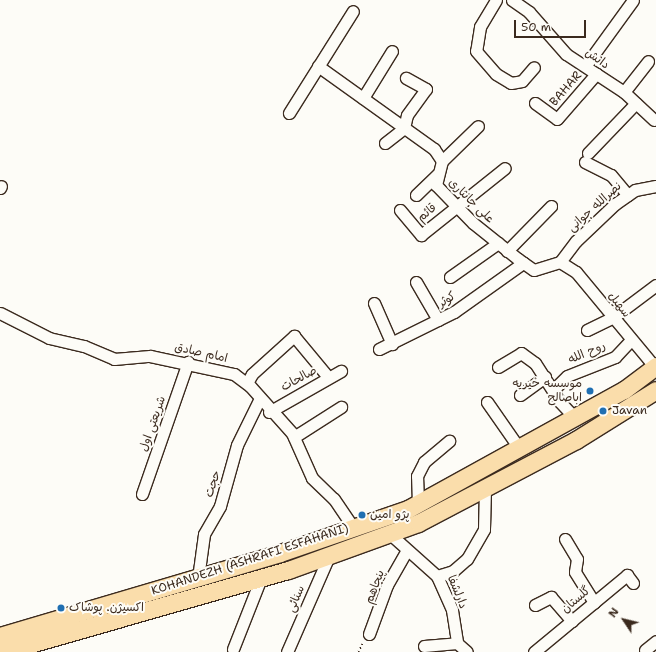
<!DOCTYPE html>
<html>
<head>
<meta charset="utf-8">
<style>
  body { margin:0 }
  #map { position:relative; width:656px; height:652px; overflow:hidden; background:#fdfcf7; font-family:"Shantell Sans","Playpen Sans Arabic",sans-serif }
  div>[style] { position:absolute }
  .path>* { height:1.5px; margin-top:-0.75px; transform-origin:0; background:repeating-linear-gradient(90deg,#3b2a1e 0 1px,transparent 0 4px) }
  .roads { filter:drop-shadow(1px 0 #3b2a1e) drop-shadow(-1px 0 #3b2a1e) drop-shadow(0 1px #3b2a1e) drop-shadow(0 -1px #3b2a1e) }
  .minor>* { height:11px; margin:-5.5px; padding:0 5.5px; transform-origin:5.5px; border-radius:5.5px; background:#fdfcf7 }
  .primary>* { height:17px; margin:-8.5px; padding:0 8.5px; transform-origin:8.5px; border-radius:8.5px; background:#faddab }
  .dots>* { width:11px; height:11px; translate:-50% -50%; box-sizing:border-box; border:2px solid #fdfcf7; border-radius:50% }
  span { translate:-50% -50%; white-space:nowrap; text-align:center; line-height:1.15; -webkit-text-stroke:4px #fdfcf7; paint-order:stroke }
  .street-label { font-size:12px; color:#3b2a1e }
  .poi-label { font-size:12px; color:#3b2a1e }
  .right { translate:-100% -50%; text-align:right }
  .left { translate:0 -50%; text-align:left }
  .north { position:absolute; left:604px; top:600px; width:40px; height:40px; -webkit-text-stroke:3px #fdfcf7; paint-order:stroke; rotate:305deg; font-size:11px; font-weight:700; line-height:16px; text-align:center; color:#3b2a1e }
  .north::after { content:''; display:block; margin:auto; width:14px; height:18px; background:#3b2a1e; clip-path:polygon(50% 0,100% 100%,50% 72%,0 100%) }
  .scale { position:absolute; left:514px; top:20px; width:72px; height:18px; box-sizing:border-box; border:2px solid #3b2a1e; border-top:0; padding-left:5px; font-size:12px; line-height:14px; white-space:nowrap; color:#3b2a1e; -webkit-text-stroke:3px #fdfcf7; paint-order:stroke }
</style>
</head>
<body>
<div id="map">
  <div class="path">
    <div style="left:358px;top:652px;width:10px;rotate:-61deg"></div>
  </div>
  <div class="roads">
    <div class="minor">
      <div style="left:496px;top:0;width:31px;rotate:121deg"></div>
      <div style="left:480px;top:27px;width:24px;rotate:99deg"></div>
      <div style="left:476px;top:51px;width:30px;rotate:49deg"></div>
      <div style="left:496px;top:74px;width:17px;rotate:31deg"></div>
      <div style="left:511px;top:83px;width:11px;rotate:-10deg"></div>
      <div style="left:522px;top:81px;width:18px;rotate:-49deg"></div>
      <div style="left:512px;top:0;width:21px;rotate:35deg"></div>
      <div style="left:529px;top:12px;width:56px;rotate:48.6deg"></div>
      <div style="left:566px;top:54px;width:69px;rotate:33.2deg"></div>
      <div style="left:624px;top:92px;width:41px;rotate:43deg"></div>
      <div style="left:586px;top:65px;width:80px;rotate:-54.1deg"></div>
      <div style="left:318px;top:66px;width:143px;rotate:35.6deg"></div>
      <div style="left:434px;top:149px;width:14px;rotate:56deg"></div>
      <div style="left:442px;top:161px;width:25px;rotate:104deg"></div>
      <div style="left:436px;top:185px;width:53px;rotate:45.8deg"></div>
      <div style="left:473px;top:223px;width:58px;rotate:38.7deg"></div>
      <div style="left:518px;top:259px;width:19px;rotate:35deg"></div>
      <div style="left:534px;top:270px;width:27px;rotate:-17deg"></div>
      <div style="left:624px;top:92px;width:39px;rotate:-52deg"></div>
      <div style="left:363px;top:98px;width:55px;rotate:-58.3deg"></div>
      <div style="left:535px;top:103px;width:27px;rotate:36deg"></div>
      <div style="left:557px;top:119px;width:60px;rotate:-49.1deg"></div>
      <div style="left:289px;top:113px;width:120px;rotate:-57.9deg"></div>
      <div style="left:385px;top:143px;width:24px;rotate:-38deg"></div>
      <div style="left:404px;top:128px;width:13px;rotate:-77deg"></div>
      <div style="left:407px;top:115px;width:32px;rotate:-54deg"></div>
      <div style="left:426px;top:89px;width:23px;rotate:-151deg"></div>
      <div style="left:588px;top:153px;width:69px;rotate:-46.2deg"></div>
      <div style="left:442px;top:161px;width:50px;rotate:-44.2deg"></div>
      <div style="left:585px;top:162px;width:29px;rotate:27deg"></div>
      <div style="left:611px;top:175px;width:26px;rotate:50deg"></div>
      <div style="left:0;top:188px;width:2px;rotate:-63deg"></div>
      <div style="left:416px;top:195px;width:30px;rotate:-44deg"></div>
      <div style="left:400px;top:210px;width:33px;rotate:50deg"></div>
      <div style="left:421px;top:235px;width:107px;rotate:-38.6deg"></div>
      <div style="left:507px;top:251px;width:63px;rotate:-45.6deg"></div>
      <div style="left:560px;top:262px;width:19px;rotate:32deg"></div>
      <div style="left:576px;top:272px;width:124px;rotate:50.3deg"></div>
      <div style="left:560px;top:262px;width:26px;rotate:-53deg"></div>
      <div style="left:576px;top:241px;width:54px;rotate:-43.5deg"></div>
      <div style="left:615px;top:204px;width:24px;rotate:-35deg"></div>
      <div style="left:635px;top:190px;width:21px;rotate:-11deg"></div>
      <div style="left:450px;top:277px;width:59px;rotate:-35.3deg"></div>
      <div style="left:416px;top:282px;width:44px;rotate:59.9deg"></div>
      <div style="left:374px;top:303px;width:45px;rotate:66.3deg"></div>
      <div style="left:0;top:313px;width:55px;rotate:27deg"></div>
      <div style="left:49px;top:338px;width:36px;rotate:13deg"></div>
      <div style="left:84px;top:346px;width:33px;rotate:23deg"></div>
      <div style="left:114px;top:359px;width:36px;rotate:-5deg"></div>
      <div style="left:150px;top:356px;width:86px;rotate:12.1deg"></div>
      <div style="left:234px;top:374px;width:20px;rotate:37deg"></div>
      <div style="left:250px;top:386px;width:63px;rotate:48.2deg"></div>
      <div style="left:292px;top:433px;width:49px;rotate:66deg"></div>
      <div style="left:312px;top:478px;width:30px;rotate:44deg"></div>
      <div style="left:334px;top:499px;width:34px;rotate:56deg"></div>
      <div style="left:587px;top:330px;width:28px;rotate:-26deg"></div>
      <div style="left:612px;top:318px;width:55px;rotate:-36.9deg"></div>
      <div style="left:379px;top:349px;width:84px;rotate:-26.3deg"></div>
      <div style="left:454px;top:312px;width:85px;rotate:-35.4deg"></div>
      <div style="left:498px;top:367px;width:27px;rotate:-31deg"></div>
      <div style="left:521px;top:353px;width:17px;rotate:36deg"></div>
      <div style="left:535px;top:363px;width:46px;rotate:57.3deg"></div>
      <div style="left:560px;top:402px;width:22px;rotate:47deg"></div>
      <div style="left:247px;top:383px;width:10px;rotate:-61deg"></div>
      <div style="left:252px;top:374px;width:57px;rotate:-42.1deg"></div>
      <div style="left:294px;top:336px;width:53px;rotate:50.3deg"></div>
      <div style="left:554px;top:389px;width:18px;rotate:-45deg"></div>
      <div style="left:567px;top:376px;width:52px;rotate:-21.6deg"></div>
      <div style="left:615px;top:357px;width:22px;rotate:-47deg"></div>
      <div style="left:520px;top:395px;width:31px;rotate:-36deg"></div>
      <div style="left:487px;top:402px;width:56px;rotate:55.2deg"></div>
      <div style="left:269px;top:412px;width:83px;rotate:-29.7deg"></div>
      <div style="left:294px;top:437px;width:56px;rotate:-32.6deg"></div>
      <div style="left:142px;top:494px;width:140px;rotate:-70.8deg"></div>
      <div style="left:418px;top:503px;width:27px;rotate:-92deg"></div>
      <div style="left:417px;top:476px;width:16px;rotate:-63deg"></div>
      <div style="left:424px;top:462px;width:33px;rotate:-40deg"></div>
      <div style="left:390px;top:534px;width:63px;rotate:41.8deg"></div>
      <div style="left:437px;top:576px;width:37px;rotate:66deg"></div>
      <div style="left:452px;top:610px;width:33px;rotate:81deg"></div>
      <div style="left:457px;top:643px;width:13px;rotate:42deg"></div>
      <div style="left:565px;top:539px;width:23px;rotate:59deg"></div>
      <div style="left:577px;top:559px;width:13px;rotate:99deg"></div>
      <div style="left:575px;top:572px;width:36px;rotate:58deg"></div>
      <div style="left:437px;top:576px;width:17px;rotate:-17deg"></div>
      <div style="left:453px;top:571px;width:18px;rotate:-41deg"></div>
      <div style="left:467px;top:559px;width:34px;rotate:-60deg"></div>
      <div style="left:484px;top:529px;width:41px;rotate:-88.6deg"></div>
      <div style="left:198px;top:578px;width:44px;rotate:-82.2deg"></div>
      <div style="left:204px;top:534px;width:32px;rotate:-60deg"></div>
      <div style="left:220px;top:506px;width:63px;rotate:-74.4deg"></div>
      <div style="left:237px;top:445px;width:50px;rotate:-63.9deg"></div>
      <div style="left:535px;top:605px;width:18px;rotate:-27deg"></div>
      <div style="left:551px;top:597px;width:32px;rotate:49deg"></div>
      <div style="left:369px;top:634px;width:52px;rotate:-69.8deg"></div>
      <div style="left:387px;top:585px;width:40px;rotate:-60.3deg"></div>
      <div style="left:424px;top:646px;width:33px;rotate:-5deg"></div>
      <div style="left:233px;top:649px;width:76px;rotate:-68.5deg"></div>
      <div style="left:645px;top:650px;width:14px;rotate:-39deg"></div>
      <div style="left:287px;top:652px;width:105px;rotate:-66.4deg"></div>
      <div style="left:534px;top:652px;width:121px;rotate:-39.6deg"></div>
      <div style="left:627px;top:575px;width:10px;rotate:53deg"></div>
    </div>
    <div class="primary">
      <div style="left:0;top:636px;width:292px;rotate:-16.5deg"></div>
      <div style="left:280px;top:553px;width:135px;rotate:-19deg"></div>
      <div style="left:408px;top:509px;width:247px;rotate:-28.9deg"></div>
      <div style="left:624px;top:390px;width:40px;rotate:-37deg"></div>
      <div style="left:2px;top:652px;width:298px;rotate:-16deg"></div>
      <div style="left:288px;top:570px;width:138px;rotate:-19.9deg"></div>
      <div style="left:418px;top:523px;width:178px;rotate:-27.7deg"></div>
      <div style="left:576px;top:440px;width:94px;rotate:-32deg"></div>
    </div>
  </div>
  <div class="dots">
    <div style="left:590px;top:391px;background:#1f6fb2"></div>
    <div style="left:603px;top:411px;background:#1f6fb2"></div>
    <div style="left:362px;top:515px;background:#1f6fb2"></div>
    <div style="left:61px;top:608px;background:#1f6fb2"></div>
  </div>
  <div class="street-label">
    <span style="left:597px;top:59px;rotate:35deg">دانش</span>
    <span style="left:566px;top:89px;rotate:-49deg">BAHAR</span>
    <span style="left:471px;top:201px;rotate:44deg">علی جانثاری</span>
    <span style="left:595px;top:207px;rotate:-42deg">نصرالله جوانی</span>
    <span style="left:427px;top:213px;rotate:-40deg">قائم</span>
    <span style="left:447px;top:300px;rotate:-32deg">کوثر</span>
    <span style="left:619px;top:305px;rotate:52deg">سهیل</span>
    <span style="left:201px;top:353px;rotate:13deg">امام صادق</span>
    <span style="left:587px;top:353px;rotate:-23deg">روح الله</span>
    <span style="left:299px;top:379px;rotate:-29deg">صالحات</span>
    <span style="left:153px;top:424px;rotate:-71deg">شریعتی اول</span>
    <span style="left:213px;top:484px;rotate:-72deg">حجت</span>
    <span style="left:250px;top:560px;rotate:-18deg">KOHANDEZH (ASHRAFI ESFAHANI)</span>
    <span style="left:375px;top:587px;rotate:-69deg">پنجاهم</span>
    <span style="left:457px;top:592px;rotate:68deg">دارلشفا</span>
    <span style="left:296px;top:599px;rotate:-67deg">سنائی</span>
    <span style="left:576px;top:600px;rotate:-40deg">گلستان</span>
  </div>
  <div class="poi-label">
    <span class="right" style="left:582px;top:391px">موسسه خیریه<br>اباصالح</span>
    <span class="left" style="left:612px;top:411px">Javan</span>
    <span class="left" style="left:370px;top:515px">پژو امین</span>
    <span class="left" style="left:69px;top:608px">اکسیژن. پوشاک</span>
  </div>
  <div class="north">N</div>
  <div class="scale">50 m</div>
</div>
</body>
</html>
